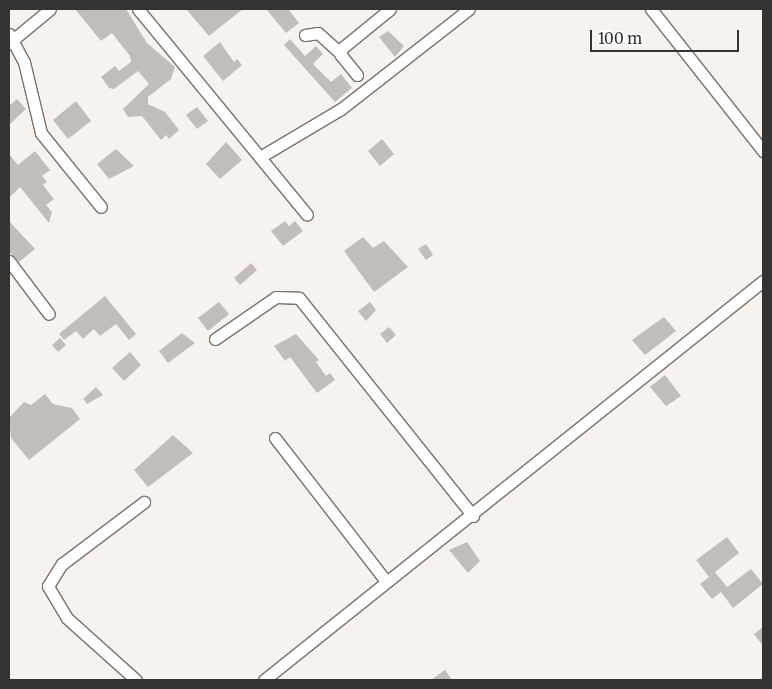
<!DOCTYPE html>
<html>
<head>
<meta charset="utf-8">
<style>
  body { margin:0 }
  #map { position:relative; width:772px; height:689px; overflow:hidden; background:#f8f2ee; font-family:Merriweather,serif }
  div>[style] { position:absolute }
  .building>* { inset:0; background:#c2bdb9 }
  .roads { filter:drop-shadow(1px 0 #78726f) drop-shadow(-1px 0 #78726f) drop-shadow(0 1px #78726f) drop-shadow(0 -1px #78726f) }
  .minor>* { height:11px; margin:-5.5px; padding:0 5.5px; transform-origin:5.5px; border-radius:5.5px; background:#fff }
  span { translate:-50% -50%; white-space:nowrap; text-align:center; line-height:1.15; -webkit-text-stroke:4px #fff; paint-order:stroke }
  .frame { position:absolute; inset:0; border:10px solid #353331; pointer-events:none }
  .scale { position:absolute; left:590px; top:30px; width:149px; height:22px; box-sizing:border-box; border:2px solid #353331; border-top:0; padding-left:6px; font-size:15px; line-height:18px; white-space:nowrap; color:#353331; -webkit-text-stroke:4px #fff; paint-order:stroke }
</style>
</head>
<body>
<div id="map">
  <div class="building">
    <div style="clip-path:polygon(75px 9px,126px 9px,147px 43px,175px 67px,171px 79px,148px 97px,148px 104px,165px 112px,179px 130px,169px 139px,166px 135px,161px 140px,142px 116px,128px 117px,123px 109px,149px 84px,138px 71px,114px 89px,109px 88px,101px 77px,115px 66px,119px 71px,131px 62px,130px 56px,112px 33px,101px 41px)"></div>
    <div style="clip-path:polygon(186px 9px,243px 9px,209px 36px)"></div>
    <div style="clip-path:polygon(266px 9px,288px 9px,299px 23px,286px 33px)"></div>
    <div style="clip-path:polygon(388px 31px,404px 46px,395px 57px,379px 37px)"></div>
    <div style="clip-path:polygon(290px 39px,305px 56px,316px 46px,323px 54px,313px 64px,331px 82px,341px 74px,352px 88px,335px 102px,284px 45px)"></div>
    <div style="clip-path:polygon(220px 42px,234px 62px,237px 59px,242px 65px,223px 81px,203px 56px)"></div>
    <div style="clip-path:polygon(17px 99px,26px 109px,9px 125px,9px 106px)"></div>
    <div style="clip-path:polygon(76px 101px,91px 121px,68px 139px,53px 120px)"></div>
    <div style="clip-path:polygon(197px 107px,208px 121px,197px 129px,186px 115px)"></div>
    <div style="clip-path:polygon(382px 139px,394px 154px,380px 166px,368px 151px)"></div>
    <div style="clip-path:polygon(226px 142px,242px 160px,220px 179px,206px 164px)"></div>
    <div style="clip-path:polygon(116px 149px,134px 166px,109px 179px,97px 164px)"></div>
    <div style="clip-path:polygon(35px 151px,50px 170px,42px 176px,47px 182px,43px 185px,54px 199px,46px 205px,52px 212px,49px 223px,20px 187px,9px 198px,9px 154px,18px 165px)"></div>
    <div style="clip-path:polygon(9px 221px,35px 249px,19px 262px,9px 252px)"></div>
    <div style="clip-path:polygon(285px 221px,289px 226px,295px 221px,303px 231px,283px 246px,271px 231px)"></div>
    <div style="clip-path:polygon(363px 237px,373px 248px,384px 241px,408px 267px,374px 292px,344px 251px)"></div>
    <div style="clip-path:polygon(426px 244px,433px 255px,426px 260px,418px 249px)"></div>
    <div style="clip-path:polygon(251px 263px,257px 270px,240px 285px,234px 278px)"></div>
    <div style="clip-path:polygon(105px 296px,136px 334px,129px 340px,116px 324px,100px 336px,94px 329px,83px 339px,76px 331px,64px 340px,59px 334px)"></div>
    <div style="clip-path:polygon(219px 302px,229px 314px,208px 331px,198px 318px)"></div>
    <div style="clip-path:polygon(370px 302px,376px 310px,366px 321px,358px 311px)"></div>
    <div style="clip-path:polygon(664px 317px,676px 331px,645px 355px,632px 340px)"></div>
    <div style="clip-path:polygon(389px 327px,396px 335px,387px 343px,380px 334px)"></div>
    <div style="clip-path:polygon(182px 333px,195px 343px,168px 363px,159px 351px)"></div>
    <div style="clip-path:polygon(296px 334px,319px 360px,316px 362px,326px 376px,330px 373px,335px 380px,317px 393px,290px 357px,285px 361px,274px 346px)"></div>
    <div style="clip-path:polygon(60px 338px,66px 345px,58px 352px,52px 345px)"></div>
    <div style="clip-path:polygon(130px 352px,141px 365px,124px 381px,112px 368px)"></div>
    <div style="clip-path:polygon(665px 375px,681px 396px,666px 406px,650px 387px)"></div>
    <div style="clip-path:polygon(96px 387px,103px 395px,87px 404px,83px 399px)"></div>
    <div style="clip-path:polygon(45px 394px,53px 404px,72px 408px,80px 419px,29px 460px,11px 438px,9px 418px,24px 402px,31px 405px)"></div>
    <div style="clip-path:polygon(173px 435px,193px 453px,148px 487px,134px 470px)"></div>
    <div style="clip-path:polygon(727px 537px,739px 553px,715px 572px,727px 587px,751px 569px,763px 584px,733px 608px,721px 592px,712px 599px,700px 584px,709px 577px,696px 560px)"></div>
    <div style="clip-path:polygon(467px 542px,480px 561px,468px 573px,449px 550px)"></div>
    <div style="clip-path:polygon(763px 627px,763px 646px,754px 634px)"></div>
    <div style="clip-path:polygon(445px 670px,452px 680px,431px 680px)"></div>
  </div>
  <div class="roads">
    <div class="minor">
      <div style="left:138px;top:9px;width:266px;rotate:50.6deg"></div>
      <div style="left:651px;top:9px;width:181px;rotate:51.7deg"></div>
      <div style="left:9px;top:34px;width:32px;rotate:62deg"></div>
      <div style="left:24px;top:62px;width:73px;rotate:76.5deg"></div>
      <div style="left:41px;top:133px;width:95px;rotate:51deg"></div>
      <div style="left:305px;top:35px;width:13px;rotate:-9deg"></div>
      <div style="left:318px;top:33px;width:30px;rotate:42deg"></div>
      <div style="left:9px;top:43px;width:53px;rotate:-39.7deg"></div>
      <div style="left:357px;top:75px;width:26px;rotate:-129deg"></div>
      <div style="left:341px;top:55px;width:6px;rotate:-90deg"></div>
      <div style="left:341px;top:49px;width:63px;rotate:-39.2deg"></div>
      <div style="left:260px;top:157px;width:94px;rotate:-30.7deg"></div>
      <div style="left:341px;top:109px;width:162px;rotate:-38deg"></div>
      <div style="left:9px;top:261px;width:66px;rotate:53deg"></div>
      <div style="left:215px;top:339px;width:74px;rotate:-34.5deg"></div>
      <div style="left:276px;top:297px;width:23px;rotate:2deg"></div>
      <div style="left:299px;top:298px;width:279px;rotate:51.4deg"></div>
      <div style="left:275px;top:438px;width:181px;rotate:52.2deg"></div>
      <div style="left:136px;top:680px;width:93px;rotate:-138.1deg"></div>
      <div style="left:67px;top:618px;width:37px;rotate:-121deg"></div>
      <div style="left:48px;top:586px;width:26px;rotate:-58deg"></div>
      <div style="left:62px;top:564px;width:103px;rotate:-37.1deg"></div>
      <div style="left:264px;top:680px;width:639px;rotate:-38.65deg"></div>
    </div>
  </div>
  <div class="frame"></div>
  <div class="scale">100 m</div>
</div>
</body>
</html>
